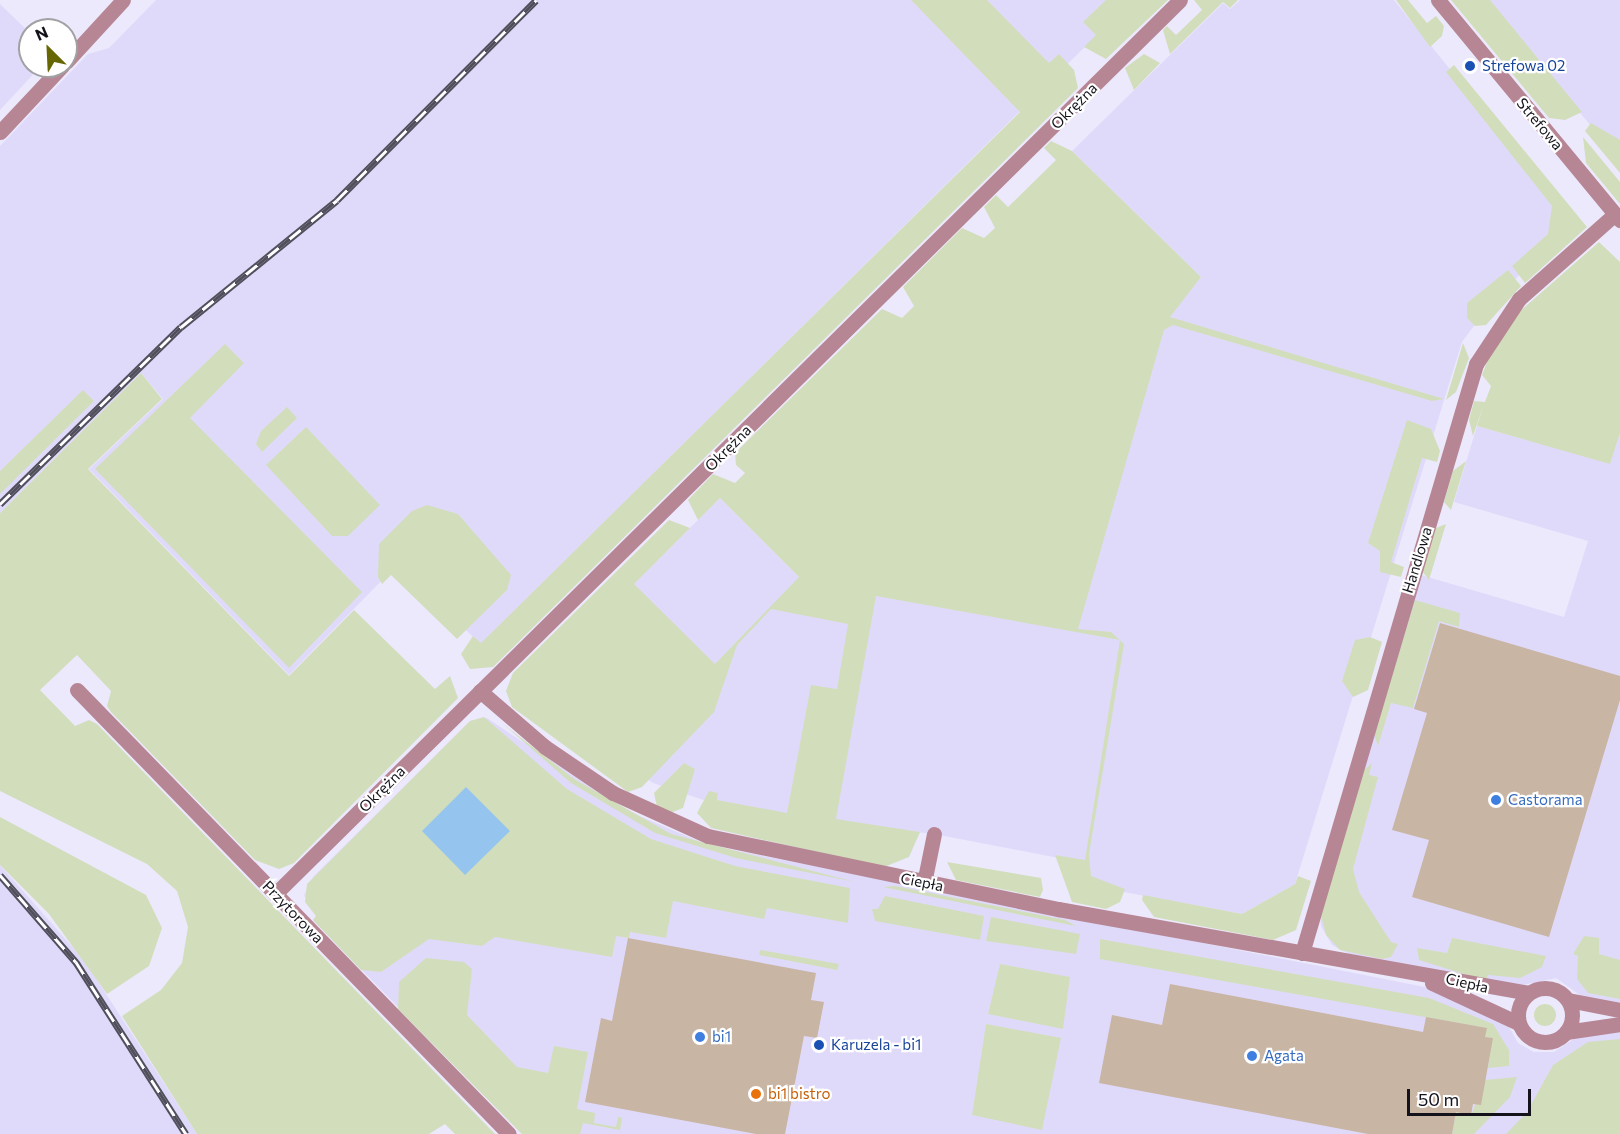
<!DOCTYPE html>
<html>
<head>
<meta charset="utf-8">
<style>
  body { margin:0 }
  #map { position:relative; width:1620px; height:1134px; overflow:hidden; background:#ece9fd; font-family:Commissioner,sans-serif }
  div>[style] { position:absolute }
  .built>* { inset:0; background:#e0dafa }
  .green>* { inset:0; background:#d2debb }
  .round { border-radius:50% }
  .water>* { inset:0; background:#95c5ee }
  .building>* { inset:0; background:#c8b5a4 }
  .minor>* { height:15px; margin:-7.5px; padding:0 7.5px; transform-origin:7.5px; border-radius:7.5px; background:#b78694 }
  .minor>.ring { margin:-7.5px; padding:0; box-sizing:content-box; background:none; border:15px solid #b78694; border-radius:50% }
  .tertiary>* { height:15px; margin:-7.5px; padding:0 7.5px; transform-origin:7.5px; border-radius:7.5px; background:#b78694 }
  .rail>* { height:7px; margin-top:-3.5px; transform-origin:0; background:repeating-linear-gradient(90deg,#fff 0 14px,#514f5b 0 28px); box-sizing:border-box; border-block:2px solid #514f5b }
  .dots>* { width:16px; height:16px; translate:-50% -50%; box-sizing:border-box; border:3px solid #fff; border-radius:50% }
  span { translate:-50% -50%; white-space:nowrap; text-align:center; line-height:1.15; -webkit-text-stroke:4.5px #fff; paint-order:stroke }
  .transit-label { font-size:15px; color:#164399 }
  .left { translate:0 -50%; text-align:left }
  .street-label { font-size:15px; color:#14131b }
  .shop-label { font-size:15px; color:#366cbe }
  .food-label { font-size:15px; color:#c56008 }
  .north { position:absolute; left:18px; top:18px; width:60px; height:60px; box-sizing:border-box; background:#fff; border:2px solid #a1a1a4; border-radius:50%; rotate:336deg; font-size:16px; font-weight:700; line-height:24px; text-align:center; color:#14131b }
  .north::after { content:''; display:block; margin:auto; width:21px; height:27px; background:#666703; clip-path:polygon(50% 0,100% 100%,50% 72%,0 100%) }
  .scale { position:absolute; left:1407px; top:1089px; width:124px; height:27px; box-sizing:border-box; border:3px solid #14131b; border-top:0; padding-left:8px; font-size:18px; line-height:21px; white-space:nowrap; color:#14131b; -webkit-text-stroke:4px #fff; paint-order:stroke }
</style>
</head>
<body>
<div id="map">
  <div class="built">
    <div style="clip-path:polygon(156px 0,1153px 0,1097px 35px,481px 644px,396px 566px,289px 675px,89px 469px,163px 399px,141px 373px,0 513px,0 146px,88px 54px,109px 48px)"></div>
    <div style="clip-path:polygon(1240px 0,1394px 0,1555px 199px,1556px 243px,1497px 295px,1462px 342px,1295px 884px,1242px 914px,1081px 884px,1084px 863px,934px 834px,742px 813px,653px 783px,545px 711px,545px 672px,720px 498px,808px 586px,1157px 331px,1201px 277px,1072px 151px,1223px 3px,1230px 9px)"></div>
    <div style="clip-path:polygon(1487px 0,1620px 0,1620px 162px,1586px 120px)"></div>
    <div style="clip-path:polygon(0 4px,30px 33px,30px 66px,41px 66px,0 110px)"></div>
    <div style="clip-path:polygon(1477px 426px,1610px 463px,1620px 433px,1620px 1005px,1584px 998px,1556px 978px,1518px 986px,1349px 954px,1332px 945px,1321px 926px,1320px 916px,1421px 575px,1564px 617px,1588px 541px,1454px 502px)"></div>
    <div style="clip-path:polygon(487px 718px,623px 809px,708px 845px,1435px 989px,1508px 1025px,1518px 1043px,1534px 1052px,1554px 1052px,1578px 1036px,1620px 1029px,1620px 1134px,522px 1134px,313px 920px,316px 916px,304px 895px,313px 877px,470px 721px)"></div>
    <div style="clip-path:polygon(0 865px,84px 960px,197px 1134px,0 1134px)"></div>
  </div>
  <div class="green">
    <div style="clip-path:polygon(911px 0,987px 0,1049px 63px,1059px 54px,1074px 70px,1078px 88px,493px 667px,470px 669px,461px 654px,473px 636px,481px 643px,1020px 112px)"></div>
    <div style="clip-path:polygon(1106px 0,1168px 0,1106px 59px,1084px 47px,1096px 35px,1083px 22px)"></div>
    <div style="clip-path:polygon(1194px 0,1238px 0,1230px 8px,1223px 2px,1170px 54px,1163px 30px,1167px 26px,1176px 35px,1202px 10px)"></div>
    <div style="clip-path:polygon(1396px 0,1408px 0,1427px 23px,1436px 16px,1444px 26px,1442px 36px,1430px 47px)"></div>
    <div style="clip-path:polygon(1451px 0,1490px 0,1582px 112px,1565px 120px,1549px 118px)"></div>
    <div style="clip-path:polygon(1144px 54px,1160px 63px,1134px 90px,1125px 68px)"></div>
    <div style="clip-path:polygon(1454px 65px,1587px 227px,1525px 283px,1512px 266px,1548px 234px,1552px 206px,1446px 72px)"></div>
    <div style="clip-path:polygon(1591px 123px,1620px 140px,1620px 173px,1585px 131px)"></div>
    <div style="clip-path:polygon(1583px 137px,1620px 182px,1620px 204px,1586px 163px)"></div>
    <div style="clip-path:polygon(1051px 141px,1072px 151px,1201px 277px,1170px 317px,1444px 399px,1432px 401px,1173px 325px,1164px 330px,1078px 629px,1111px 632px,1124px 644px,1089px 854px,1091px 876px,1125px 889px,1120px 902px,1106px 909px,1072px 902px,1055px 855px,1085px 860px,1120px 640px,876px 596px,836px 819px,920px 832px,909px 857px,884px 867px,711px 828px,697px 813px,709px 791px,718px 793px,717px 800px,787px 813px,811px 685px,837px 689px,848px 624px,771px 609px,737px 645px,714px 712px,642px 787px,628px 792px,512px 707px,506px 691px,513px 673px,669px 520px,690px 528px,634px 584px,715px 664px,799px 577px,720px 498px,698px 520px,688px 500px,713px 474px,735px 483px,745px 473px,736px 465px,735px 453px,882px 309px,902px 318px,914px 306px,903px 287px,962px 228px,984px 238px,995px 228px,984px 207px,996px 195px,1008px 207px,1056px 160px,1044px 148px)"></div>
    <div style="clip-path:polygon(1599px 242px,1620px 262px,1620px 433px,1610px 464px,1477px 426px,1484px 404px,1473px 436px,1469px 420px,1474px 401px,1485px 402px,1491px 386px,1482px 375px,1489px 357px,1519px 312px)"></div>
    <div style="clip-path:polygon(1508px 270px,1521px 286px,1486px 325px,1475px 326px,1467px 318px,1467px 303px)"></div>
    <div style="clip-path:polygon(1463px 343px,1469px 358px,1456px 392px,1446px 400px)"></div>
    <div style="clip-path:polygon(225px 344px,244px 363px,190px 418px,362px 592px,289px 668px,95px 469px)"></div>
    <div style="clip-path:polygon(141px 373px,162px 399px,88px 469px,289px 676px,354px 610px,435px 689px,450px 676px,458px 698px,294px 863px,279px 869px,255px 860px,111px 712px,107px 706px,111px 691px,77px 655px,40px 690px,75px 726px,89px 720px,97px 724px,495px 1134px,455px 1134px,445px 1124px,429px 1134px,197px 1134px,122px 1016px,161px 990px,182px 963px,188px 927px,177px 891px,147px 864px,0 791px,0 513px)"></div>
    <div style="clip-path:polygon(83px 390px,94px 401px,0 494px,0 471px)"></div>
    <div style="clip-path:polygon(287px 407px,297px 418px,262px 452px,256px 444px,261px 431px)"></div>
    <div style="clip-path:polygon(1407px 420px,1431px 429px,1440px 451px,1437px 462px,1422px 458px,1391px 562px,1404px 567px,1401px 577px,1380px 572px,1380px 551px,1368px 543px)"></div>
    <div style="clip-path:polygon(306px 427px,380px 505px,348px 536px,332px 536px,266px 465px)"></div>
    <div style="clip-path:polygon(1466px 461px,1451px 510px,1444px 502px,1453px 471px)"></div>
    <div style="clip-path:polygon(427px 505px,458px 514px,511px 575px,507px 590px,457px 639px,391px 575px,382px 584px,378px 577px,379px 544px,412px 511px)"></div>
    <div style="clip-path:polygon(1446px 524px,1429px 580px,1422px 571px,1436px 528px)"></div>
    <div style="clip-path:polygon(1415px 600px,1460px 613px,1459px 627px,1439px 621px,1413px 708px,1391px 703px,1378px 746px,1374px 734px)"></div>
    <div style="clip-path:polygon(1370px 637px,1382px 642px,1368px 690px,1353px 697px,1342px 681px,1355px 640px)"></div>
    <div style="clip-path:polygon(484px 717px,567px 789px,651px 839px,735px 866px,850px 888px,848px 923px,767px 908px,764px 919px,673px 901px,666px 938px,630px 932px,629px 938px,616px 936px,612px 957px,495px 937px,482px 946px,429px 939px,381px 972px,361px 970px,313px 920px,316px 916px,305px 902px,307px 884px,470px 721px)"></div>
    <div style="clip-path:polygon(502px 723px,574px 779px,671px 834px,855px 882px,736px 858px,655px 833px,571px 783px)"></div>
    <div style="clip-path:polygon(684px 763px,695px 769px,683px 808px,670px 813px,657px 807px,654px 793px)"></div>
    <div style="clip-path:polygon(1372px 763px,1369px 775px,1378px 777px,1353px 869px,1359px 892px,1391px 942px,1398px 944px,1391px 957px,1382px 959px,1340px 950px,1326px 935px,1321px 916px,1363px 771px)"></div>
    <div style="clip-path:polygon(0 817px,146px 895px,162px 928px,149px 966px,107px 994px,49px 914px,0 865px)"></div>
    <div style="clip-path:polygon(947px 862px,1041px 878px,1043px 890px,1040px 897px,956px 880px)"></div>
    <div style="clip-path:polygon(1298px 876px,1311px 881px,1296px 930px,1273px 940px,1154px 917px,1142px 900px,1143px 895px,1242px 914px,1295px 884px)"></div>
    <div style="clip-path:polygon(895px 886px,1065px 920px,1076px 926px,883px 887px)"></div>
    <div style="clip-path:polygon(885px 896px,984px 916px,980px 940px,875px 921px,872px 909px,878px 909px)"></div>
    <div style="clip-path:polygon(991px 917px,1080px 934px,1076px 954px,986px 941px)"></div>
    <div style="clip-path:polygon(1584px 936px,1599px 938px,1599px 954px,1620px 960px,1620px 999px,1588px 993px,1577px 979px,1578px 956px,1573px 954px)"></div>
    <div style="clip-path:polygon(1452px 938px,1546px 956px,1542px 967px,1520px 978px,1488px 975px,1486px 981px,1419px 960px,1417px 948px,1447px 953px)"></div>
    <div style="clip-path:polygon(1100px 939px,1429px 998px,1493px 1024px,1509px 1050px,1509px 1066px,1488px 1068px,1492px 1038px,1485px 1037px,1486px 1028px,1100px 959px)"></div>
    <div style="clip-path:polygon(760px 950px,839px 964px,837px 970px,759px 955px)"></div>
    <div style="clip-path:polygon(426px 958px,464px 962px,472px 969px,467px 1015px,517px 1067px,548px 1073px,554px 1046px,588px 1052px,577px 1109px,595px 1113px,594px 1123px,616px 1127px,618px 1117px,622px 1118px,620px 1130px,583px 1123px,580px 1134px,522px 1134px,398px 1009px,399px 982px)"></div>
    <div style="clip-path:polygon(1000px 964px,1070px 977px,1063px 1029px,988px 1014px)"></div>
    <div class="round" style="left:1534px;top:1004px;width:22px;height:22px"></div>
    <div style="clip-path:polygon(986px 1024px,1061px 1038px,1042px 1130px,972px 1115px)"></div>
    <div style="clip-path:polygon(1620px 1039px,1620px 1134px,1506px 1134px,1527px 1112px,1553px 1065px,1588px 1042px)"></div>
    <div style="clip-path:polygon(1517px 1077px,1510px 1097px,1474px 1134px,1452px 1134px,1456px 1112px,1471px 1115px,1485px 1080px)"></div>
  </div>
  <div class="water">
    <div style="clip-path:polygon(466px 787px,510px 831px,465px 875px,422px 831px)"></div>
  </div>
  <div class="building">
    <div style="clip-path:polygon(1440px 623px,1620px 676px,1620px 700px,1549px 937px,1412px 897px,1429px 840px,1392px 830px,1427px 713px,1414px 709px)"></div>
    <div style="clip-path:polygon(628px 938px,816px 973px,811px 1000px,824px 1002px,817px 1038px,804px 1036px,785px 1134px,756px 1134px,585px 1102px,601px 1018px,612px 1021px)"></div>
    <div style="clip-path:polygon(1170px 984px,1423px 1032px,1426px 1017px,1487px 1028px,1485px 1037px,1493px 1038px,1481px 1105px,1473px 1104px,1471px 1115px,1456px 1112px,1452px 1134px,1368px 1134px,1099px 1083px,1112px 1015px,1162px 1025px)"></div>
  </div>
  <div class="minor">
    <div style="left:66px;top:62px;width:84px;rotate:-47.4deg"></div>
    <div style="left:0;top:132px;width:91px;rotate:-46.8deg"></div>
    <div style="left:77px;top:690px;width:619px;rotate:45.78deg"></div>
    <div style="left:480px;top:691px;width:86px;rotate:40.7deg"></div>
    <div style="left:545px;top:747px;width:82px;rotate:34.1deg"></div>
    <div style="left:613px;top:793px;width:104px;rotate:24.4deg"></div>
    <div style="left:708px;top:836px;width:358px;rotate:11.8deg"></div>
    <div style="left:1058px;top:909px;width:478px;rotate:10.1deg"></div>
    <div style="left:924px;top:883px;width:50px;rotate:-78.5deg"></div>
    <div style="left:275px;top:894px;width:1272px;rotate:-44.65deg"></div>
    <div style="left:1302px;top:953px;width:614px;rotate:-73.54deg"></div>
    <div style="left:1476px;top:364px;width:78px;rotate:-56.5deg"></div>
    <div style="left:1519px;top:299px;width:128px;rotate:-41.5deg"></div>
    <div style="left:1432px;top:983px;width:95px;rotate:24.9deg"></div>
    <div class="ring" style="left:1518px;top:988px;width:39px;height:39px"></div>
    <div style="left:1568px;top:1000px;width:53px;rotate:10.9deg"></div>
    <div style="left:1566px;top:1032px;width:55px;rotate:-8.4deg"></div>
  </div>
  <div class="tertiary">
    <div style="left:1438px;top:0;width:286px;rotate:50.4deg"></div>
  </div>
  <div class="rail">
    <div style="left:0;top:504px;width:253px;rotate:-44.4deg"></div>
    <div style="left:181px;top:327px;width:201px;rotate:-39.1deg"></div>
    <div style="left:337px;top:200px;width:282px;rotate:-45.1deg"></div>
    <div style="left:0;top:875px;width:116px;rotate:48.9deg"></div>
    <div style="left:76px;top:962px;width:204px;rotate:57.4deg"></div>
  </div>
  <div class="dots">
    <div style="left:1470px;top:66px;background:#1a4fb4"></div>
    <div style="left:1496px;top:800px;background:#3f7fe0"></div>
    <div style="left:700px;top:1037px;background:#3f7fe0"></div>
    <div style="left:819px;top:1045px;background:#1a4fb4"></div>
    <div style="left:1252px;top:1056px;background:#3f7fe0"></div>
    <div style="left:756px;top:1094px;background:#e8710a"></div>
  </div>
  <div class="transit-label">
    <span class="left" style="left:1482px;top:66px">Strefowa 02</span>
    <span class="left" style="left:831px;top:1045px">Karuzela - bi1</span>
  </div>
  <div class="street-label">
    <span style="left:1074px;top:106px;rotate:-45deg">Okrężna</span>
    <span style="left:1540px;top:124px;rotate:50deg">Strefowa</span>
    <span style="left:728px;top:448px;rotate:-45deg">Okrężna</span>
    <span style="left:1417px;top:560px;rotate:-73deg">Handlowa</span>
    <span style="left:382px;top:789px;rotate:-45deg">Okrężna</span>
    <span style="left:922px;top:882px;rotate:11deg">Ciepła</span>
    <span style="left:293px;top:912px;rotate:46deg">Przytorowa</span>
    <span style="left:1467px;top:983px;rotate:13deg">Ciepła</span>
  </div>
  <div class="shop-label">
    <span class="left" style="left:1508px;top:800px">Castorama</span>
    <span class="left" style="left:712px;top:1037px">bi1</span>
    <span class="left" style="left:1264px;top:1056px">Agata</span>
  </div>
  <div class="food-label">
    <span class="left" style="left:768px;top:1094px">bi1 bistro</span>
  </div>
  <div class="north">N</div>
  <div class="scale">50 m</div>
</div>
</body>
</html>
